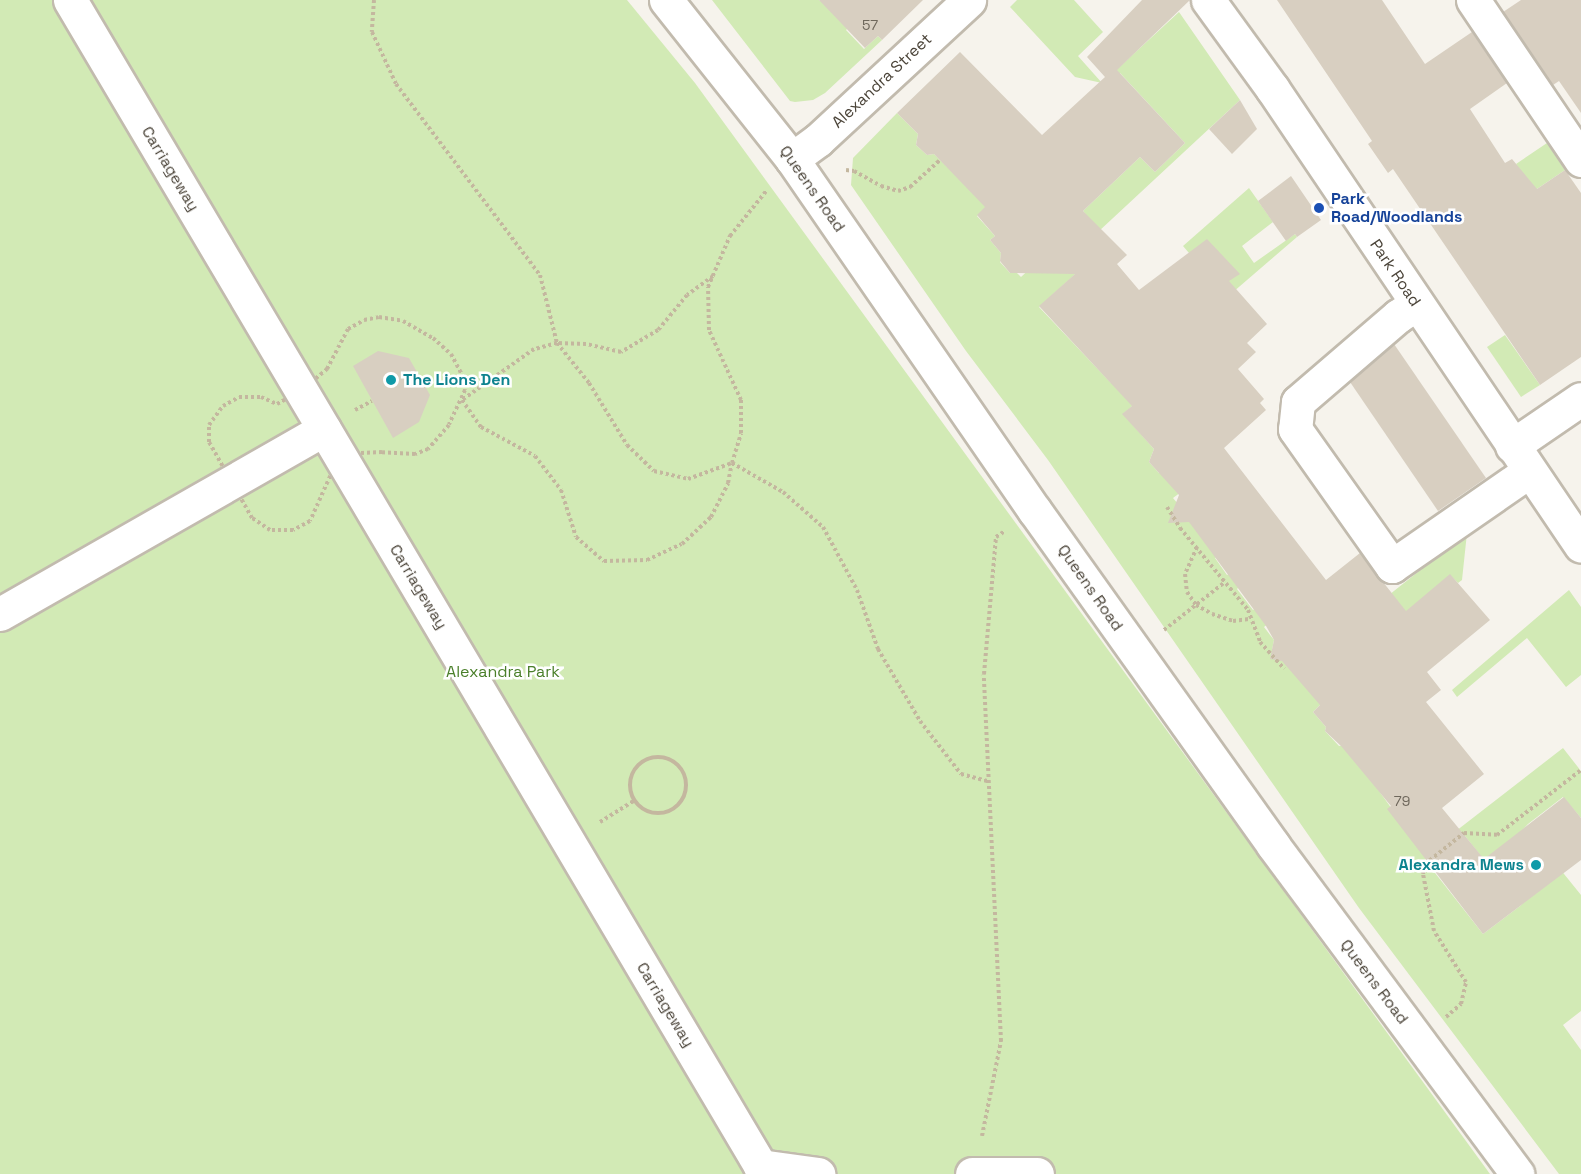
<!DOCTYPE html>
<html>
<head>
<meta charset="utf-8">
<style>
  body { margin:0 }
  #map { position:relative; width:1581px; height:1174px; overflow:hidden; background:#f6f3ec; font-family:"Space Grotesk",sans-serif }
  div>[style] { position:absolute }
  .green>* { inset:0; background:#d2eab5 }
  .building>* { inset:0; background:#d8cfc1 }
  .path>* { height:4px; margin-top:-2px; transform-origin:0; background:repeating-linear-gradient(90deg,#c4b79f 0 3px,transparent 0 6px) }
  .path>.ring { margin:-2px; padding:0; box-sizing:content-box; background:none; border:4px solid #c4b79f; border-radius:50% }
  .roads { filter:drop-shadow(2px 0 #c2bbae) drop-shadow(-2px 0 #c2bbae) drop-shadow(0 2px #c2bbae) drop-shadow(0 -2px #c2bbae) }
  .minor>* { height:33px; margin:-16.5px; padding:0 16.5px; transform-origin:16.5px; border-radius:16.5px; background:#fff }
  .dots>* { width:16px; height:16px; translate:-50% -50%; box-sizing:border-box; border:3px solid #fff; border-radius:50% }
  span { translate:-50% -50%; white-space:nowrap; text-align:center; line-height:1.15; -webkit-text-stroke:5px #fff; paint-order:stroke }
  .number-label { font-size:14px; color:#6e675b }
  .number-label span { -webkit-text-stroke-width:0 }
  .street-label { font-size:16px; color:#4b4439 }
  .transit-label { font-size:16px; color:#164399; font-weight:700 }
  .left { translate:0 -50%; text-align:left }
  .culture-label { font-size:16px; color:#0d838f; font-weight:700 }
  .right { translate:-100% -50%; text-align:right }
  .park-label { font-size:16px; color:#4a7f2a }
</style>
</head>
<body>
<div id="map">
  <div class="green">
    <div style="clip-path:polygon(0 0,627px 0,695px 83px,1490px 1174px,0 1174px)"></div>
    <div style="clip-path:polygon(712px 0,819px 0,855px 21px,846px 30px,864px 49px,878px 36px,882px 40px,825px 93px,813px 100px,795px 102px,790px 101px)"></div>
    <div style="clip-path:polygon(1017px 0,1074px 0,1103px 32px,1078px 56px,1102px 83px,1179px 12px,1240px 100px,1084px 245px,1094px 257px,1039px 307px,1111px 383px,1201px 267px,1183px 246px,1249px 188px,1273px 222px,1242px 246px,1254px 263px,1295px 234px,1297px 237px,1225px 299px,1146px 394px,1123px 414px,1154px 449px,1149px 462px,1159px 473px,1170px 471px,1185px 489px,1173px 498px,1220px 554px,1215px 558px,1227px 575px,1231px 573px,1241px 585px,1237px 589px,1253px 610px,1257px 607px,1269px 623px,1264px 627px,1274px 640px,1272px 650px,1280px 660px,1291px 662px,1297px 668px,1467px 533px,1462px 580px,1458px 583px,1450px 575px,1313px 712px,1326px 727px,1325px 731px,1339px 746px,1346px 745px,1425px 855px,1563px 748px,1581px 771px,1581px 818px,1563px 797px,1528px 824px,1489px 866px,1465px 836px,1428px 864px,1483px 934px,1520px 906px,1560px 869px,1581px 895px,1581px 1011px,1563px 1025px,1581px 1050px,1581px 1174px,1559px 1174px,1359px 908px,1048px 460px,966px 351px,851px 185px,853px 158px,897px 113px,918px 134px,916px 145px,927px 155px,934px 154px,987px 206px,977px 216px,995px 236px,990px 240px,1001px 253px,1000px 262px,1010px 273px,1017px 273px,1021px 277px,1087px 216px,1083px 211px,1140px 157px,1155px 172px,1185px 143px,1120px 73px,1102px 83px,1075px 77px,1010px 7px)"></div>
    <div style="clip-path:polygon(1547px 143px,1565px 170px,1500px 214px,1525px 177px,1516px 164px)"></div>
    <div style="clip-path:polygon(1505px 335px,1540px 385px,1521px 397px,1487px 347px)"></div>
    <div style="clip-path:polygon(1569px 590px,1581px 607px,1581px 675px,1566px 687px,1527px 638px,1457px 697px,1452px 690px)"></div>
  </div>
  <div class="building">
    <div style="clip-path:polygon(819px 0,923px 0,882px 40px,878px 36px,865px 48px)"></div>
    <div style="clip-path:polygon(1142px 0,1190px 0,1117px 70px,1185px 143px,1155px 172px,1140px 157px,1083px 211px,1127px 255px,1117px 264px,1139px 290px,1207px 239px,1240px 274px,1229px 281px,1267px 324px,1247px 343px,1256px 352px,1238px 369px,1264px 399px,1260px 403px,1266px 410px,1224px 448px,1326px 580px,1360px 553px,1406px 611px,1450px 574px,1490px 620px,1427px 672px,1441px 690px,1426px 702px,1484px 774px,1442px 808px,1484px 859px,1564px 797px,1581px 818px,1581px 860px,1483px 934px,1387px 809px,1391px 806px,1341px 746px,1325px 731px,1326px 727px,1313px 712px,1320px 705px,1282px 661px,1270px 659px,1274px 640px,1266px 626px,1189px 522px,1168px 523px,1179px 495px,1149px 462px,1154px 449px,1122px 414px,1132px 406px,1039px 306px,1075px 274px,1010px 273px,1000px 261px,1001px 253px,990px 240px,995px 236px,977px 215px,985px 207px,934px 154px,927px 155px,916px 145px,918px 134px,897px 113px,960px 52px,1042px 135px,1105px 77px,1087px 57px)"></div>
    <div style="clip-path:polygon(1277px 0,1382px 0,1425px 64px,1472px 32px,1507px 83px,1470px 109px,1505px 163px,1512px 159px,1537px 189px,1565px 170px,1581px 193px,1581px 357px,1540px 385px,1393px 169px,1388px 173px,1368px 144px,1372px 141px)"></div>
    <div style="clip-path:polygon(1521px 0,1581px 0,1581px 113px,1559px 81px,1553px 85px,1503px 12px)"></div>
    <div style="clip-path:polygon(1240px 100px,1257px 129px,1232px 154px,1209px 129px)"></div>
    <div style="clip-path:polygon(1291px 176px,1321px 220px,1297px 237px,1295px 234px,1286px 241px,1258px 201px)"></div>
    <div style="clip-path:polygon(1394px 344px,1486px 478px,1438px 511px,1350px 382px)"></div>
    <div style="clip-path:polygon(378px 351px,409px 358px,430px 395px,419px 422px,393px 438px,353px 366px)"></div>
  </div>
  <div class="path">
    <div style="left:374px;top:0;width:32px;rotate:94deg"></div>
    <div style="left:372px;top:32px;width:57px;rotate:65.2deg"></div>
    <div style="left:396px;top:84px;width:239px;rotate:53deg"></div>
    <div style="left:540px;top:275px;width:70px;rotate:76deg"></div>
    <div style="left:557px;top:343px;width:51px;rotate:51.3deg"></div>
    <div style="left:589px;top:383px;width:73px;rotate:58.5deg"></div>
    <div style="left:627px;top:445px;width:37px;rotate:44deg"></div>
    <div style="left:654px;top:471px;width:35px;rotate:13deg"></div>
    <div style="left:688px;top:479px;width:47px;rotate:-20deg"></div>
    <div style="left:732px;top:463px;width:31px;rotate:-73deg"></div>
    <div style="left:741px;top:433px;width:33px;rotate:-90deg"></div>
    <div style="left:741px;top:400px;width:77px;rotate:-114.6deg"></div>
    <div style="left:709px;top:330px;width:43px;rotate:-91.3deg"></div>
    <div style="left:708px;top:287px;width:56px;rotate:-66.7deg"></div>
    <div style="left:730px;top:236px;width:59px;rotate:-51.2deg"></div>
    <div style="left:846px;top:170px;width:8px;rotate:7deg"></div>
    <div style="left:854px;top:171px;width:31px;rotate:29deg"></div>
    <div style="left:881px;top:186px;width:18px;rotate:16deg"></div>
    <div style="left:898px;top:191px;width:13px;rotate:-18deg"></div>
    <div style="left:910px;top:187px;width:40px;rotate:-42deg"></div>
    <div style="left:713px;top:276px;width:32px;rotate:144deg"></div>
    <div style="left:687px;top:295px;width:45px;rotate:129.6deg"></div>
    <div style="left:658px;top:330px;width:43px;rotate:149.3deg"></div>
    <div style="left:621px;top:352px;width:36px;rotate:-167deg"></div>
    <div style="left:586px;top:344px;width:29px;rotate:-178deg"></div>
    <div style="left:557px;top:343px;width:24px;rotate:165deg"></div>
    <div style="left:534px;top:349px;width:88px;rotate:144.7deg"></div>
    <div style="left:462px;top:400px;width:33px;rotate:55deg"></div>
    <div style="left:481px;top:427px;width:61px;rotate:28.2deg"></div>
    <div style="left:535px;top:456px;width:43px;rotate:52.6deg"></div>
    <div style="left:561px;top:490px;width:49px;rotate:72.3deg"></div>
    <div style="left:576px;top:537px;width:37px;rotate:41deg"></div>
    <div style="left:604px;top:561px;width:43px;rotate:-1.3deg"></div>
    <div style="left:647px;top:560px;width:38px;rotate:-25deg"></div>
    <div style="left:682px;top:544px;width:40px;rotate:-43deg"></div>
    <div style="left:711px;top:517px;width:38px;rotate:-63deg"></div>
    <div style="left:728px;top:483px;width:20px;rotate:-79deg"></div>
    <div style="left:732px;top:463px;width:59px;rotate:29.6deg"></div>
    <div style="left:783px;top:492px;width:53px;rotate:41.2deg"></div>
    <div style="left:823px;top:527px;width:72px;rotate:61.6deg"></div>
    <div style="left:857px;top:590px;width:63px;rotate:70.4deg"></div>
    <div style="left:878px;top:649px;width:83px;rotate:59.7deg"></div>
    <div style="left:920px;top:721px;width:67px;rotate:52.3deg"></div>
    <div style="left:961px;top:774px;width:28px;rotate:15deg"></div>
    <div style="left:379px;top:317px;width:24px;rotate:9deg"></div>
    <div style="left:403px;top:321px;width:34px;rotate:30deg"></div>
    <div style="left:433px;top:338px;width:24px;rotate:42deg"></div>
    <div style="left:451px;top:354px;width:26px;rotate:62deg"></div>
    <div style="left:463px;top:377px;width:13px;rotate:81deg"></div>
    <div style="left:465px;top:390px;width:38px;rotate:115deg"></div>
    <div style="left:449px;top:425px;width:32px;rotate:131deg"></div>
    <div style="left:428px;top:449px;width:14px;rotate:159deg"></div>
    <div style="left:415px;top:454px;width:33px;rotate:-177deg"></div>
    <div style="left:382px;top:452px;width:42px;rotate:177.3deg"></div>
    <div style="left:340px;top:454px;width:73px;rotate:114.1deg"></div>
    <div style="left:310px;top:521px;width:19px;rotate:152deg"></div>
    <div style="left:293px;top:530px;width:23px;rotate:180deg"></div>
    <div style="left:270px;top:530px;width:22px;rotate:-146deg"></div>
    <div style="left:252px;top:518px;width:87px;rotate:-119.5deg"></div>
    <div style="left:209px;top:442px;width:17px;rotate:-90deg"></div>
    <div style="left:209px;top:425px;width:24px;rotate:-54deg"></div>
    <div style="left:223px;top:406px;width:18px;rotate:-29deg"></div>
    <div style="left:239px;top:397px;width:22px"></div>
    <div style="left:261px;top:397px;width:17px;rotate:24deg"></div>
    <div style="left:277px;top:404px;width:29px;rotate:-29deg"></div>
    <div style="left:302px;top:390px;width:33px;rotate:-40deg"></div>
    <div style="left:327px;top:369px;width:45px;rotate:-62.3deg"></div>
    <div style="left:348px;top:329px;width:18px;rotate:-29deg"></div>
    <div style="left:364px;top:320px;width:15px;rotate:-11deg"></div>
    <div style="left:355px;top:410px;width:19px;rotate:-28deg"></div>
    <div style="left:1167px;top:507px;width:25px;rotate:58deg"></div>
    <div style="left:1180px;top:528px;width:107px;rotate:50.3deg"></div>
    <div style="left:1248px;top:610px;width:34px;rotate:69deg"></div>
    <div style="left:1260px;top:642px;width:36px;rotate:48deg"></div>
    <div style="left:1197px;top:547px;width:30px;rotate:114deg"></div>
    <div style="left:1185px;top:574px;width:18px;rotate:84deg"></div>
    <div style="left:1187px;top:592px;width:16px;rotate:55deg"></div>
    <div style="left:1196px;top:605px;width:18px;rotate:29deg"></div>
    <div style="left:1212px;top:614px;width:22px;rotate:18deg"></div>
    <div style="left:1233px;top:621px;width:16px;rotate:-7deg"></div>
    <div style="left:1164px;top:630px;width:78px;rotate:-38.2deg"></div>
    <div class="ring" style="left:630px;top:757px;width:52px;height:52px"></div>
    <div style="left:600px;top:822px;width:40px;rotate:-32deg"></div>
    <div style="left:1446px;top:1017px;width:20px;rotate:-41deg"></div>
    <div style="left:1461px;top:1004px;width:23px;rotate:-77deg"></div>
    <div style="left:1466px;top:982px;width:60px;rotate:-122.1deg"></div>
    <div style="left:1434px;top:931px;width:58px;rotate:-100.9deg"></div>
    <div style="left:1423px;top:874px;width:10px;rotate:-79deg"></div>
    <div style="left:1425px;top:864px;width:50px;rotate:-38.5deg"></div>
    <div style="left:1464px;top:833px;width:33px;rotate:3deg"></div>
    <div style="left:1497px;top:835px;width:106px;rotate:-37.7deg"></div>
    <div style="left:982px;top:1136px;width:97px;rotate:-78.7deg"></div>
    <div style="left:1001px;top:1041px;width:367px;rotate:-92.7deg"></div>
    <div style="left:984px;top:674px;width:138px;rotate:-85deg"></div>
    <div style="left:996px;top:537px;width:11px;rotate:-34deg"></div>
  </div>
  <div class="roads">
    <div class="minor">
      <div style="left:70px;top:0;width:1364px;rotate:59.37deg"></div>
      <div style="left:666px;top:0;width:203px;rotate:51.6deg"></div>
      <div style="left:792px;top:159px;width:428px;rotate:55.4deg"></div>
      <div style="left:1035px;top:511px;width:410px;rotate:54.5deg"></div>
      <div style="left:1273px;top:845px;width:410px;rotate:53.4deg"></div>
      <div style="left:1208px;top:0;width:109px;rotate:54deg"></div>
      <div style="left:1272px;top:88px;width:552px;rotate:55.99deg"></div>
      <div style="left:1473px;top:0;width:193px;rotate:56deg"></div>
      <div style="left:792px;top:159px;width:32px;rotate:-36deg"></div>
      <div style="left:818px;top:140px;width:206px;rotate:-42.8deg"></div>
      <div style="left:1416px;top:304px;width:22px;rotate:146deg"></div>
      <div style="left:1398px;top:316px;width:132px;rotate:139.3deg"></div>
      <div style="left:1298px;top:402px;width:27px;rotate:96deg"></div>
      <div style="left:1295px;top:429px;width:168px;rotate:54.7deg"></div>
      <div style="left:1392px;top:566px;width:167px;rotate:-34.7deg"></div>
      <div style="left:1512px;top:446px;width:83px;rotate:-34.3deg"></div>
      <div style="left:0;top:614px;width:373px;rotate:-29.7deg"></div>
      <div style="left:760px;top:1166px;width:59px;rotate:7.9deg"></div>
      <div style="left:972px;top:1174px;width:65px"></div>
    </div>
  </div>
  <div class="dots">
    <div style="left:1319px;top:208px;background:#1a4fb4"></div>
    <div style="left:391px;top:380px;background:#0f9aa8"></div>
    <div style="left:1536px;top:865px;background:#0f9aa8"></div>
  </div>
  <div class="number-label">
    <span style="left:870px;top:25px">57</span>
    <span style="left:1402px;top:801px">79</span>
  </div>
  <div class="street-label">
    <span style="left:882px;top:81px;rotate:-43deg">Alexandra Street</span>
    <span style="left:170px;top:169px;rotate:59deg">Carriageway</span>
    <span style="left:812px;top:189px;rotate:55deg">Queens Road</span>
    <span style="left:1395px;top:273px;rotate:56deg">Park Road</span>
    <span style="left:418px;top:587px;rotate:59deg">Carriageway</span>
    <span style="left:1090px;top:588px;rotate:55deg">Queens Road</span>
    <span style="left:1374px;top:982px;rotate:53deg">Queens Road</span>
    <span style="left:665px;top:1005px;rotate:59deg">Carriageway</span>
  </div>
  <div class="transit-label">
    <span class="left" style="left:1331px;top:208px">Park<br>Road/Woodlands</span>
  </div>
  <div class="culture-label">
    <span class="left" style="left:403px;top:380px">The Lions Den</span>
    <span class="right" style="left:1524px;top:865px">Alexandra Mews</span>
  </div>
  <div class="park-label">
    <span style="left:503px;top:672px">Alexandra Park</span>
  </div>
</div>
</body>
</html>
